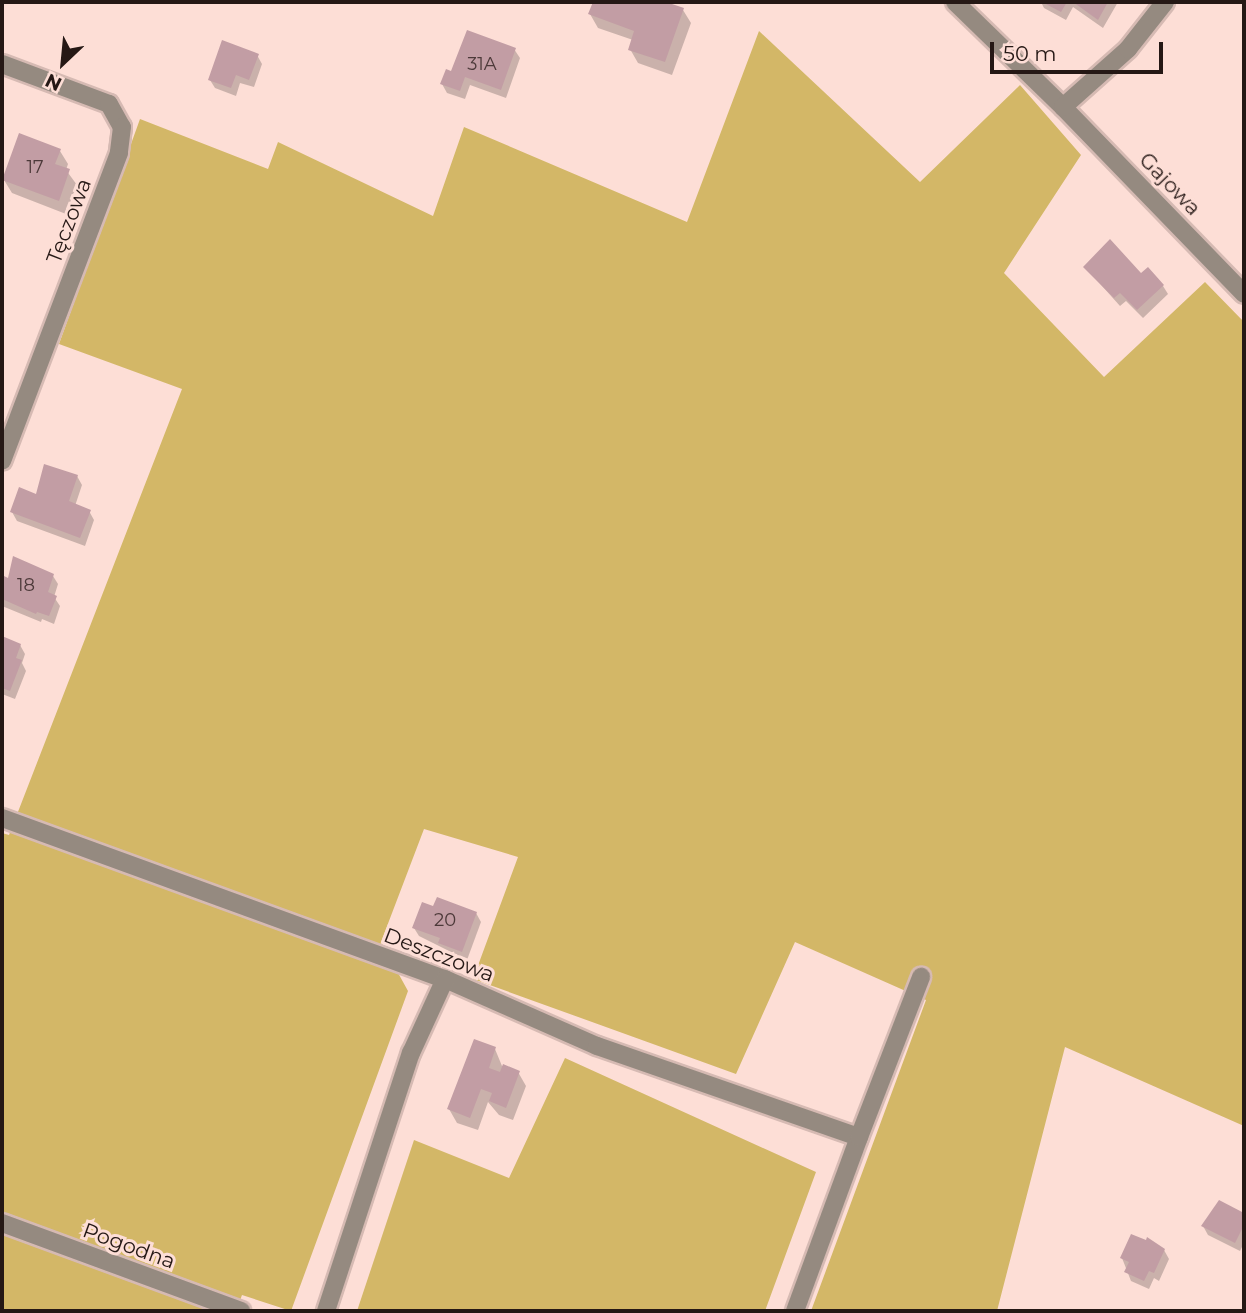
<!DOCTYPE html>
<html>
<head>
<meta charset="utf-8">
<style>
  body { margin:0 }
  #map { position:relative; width:1246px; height:1313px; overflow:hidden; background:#fdded6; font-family:Montserrat,sans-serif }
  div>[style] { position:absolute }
  .green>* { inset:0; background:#d3b767 }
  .shadow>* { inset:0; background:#0003 }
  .building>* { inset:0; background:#c29da4 }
  .roads { filter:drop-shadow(2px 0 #d6bab3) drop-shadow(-2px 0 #d6bab3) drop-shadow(0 2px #d6bab3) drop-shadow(0 -2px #d6bab3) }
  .minor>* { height:18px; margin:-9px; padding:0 9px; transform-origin:9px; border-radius:9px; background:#958a80 }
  span { translate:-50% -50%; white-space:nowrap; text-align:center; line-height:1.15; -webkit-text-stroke:6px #fdded6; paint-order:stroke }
  .number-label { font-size:18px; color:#4c3939 }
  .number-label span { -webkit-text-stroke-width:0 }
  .street-label { font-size:21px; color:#251815 }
  .frame { position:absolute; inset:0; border:4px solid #251815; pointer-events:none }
  .north { position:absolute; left:28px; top:28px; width:70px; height:70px; -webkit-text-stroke:5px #fdded6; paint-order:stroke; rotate:206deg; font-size:19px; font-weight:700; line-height:28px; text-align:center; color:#251815 }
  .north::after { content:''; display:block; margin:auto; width:24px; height:32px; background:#251815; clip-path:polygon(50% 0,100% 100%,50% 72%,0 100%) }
  .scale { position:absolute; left:990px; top:42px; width:173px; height:32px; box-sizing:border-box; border:4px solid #251815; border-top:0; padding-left:9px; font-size:21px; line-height:24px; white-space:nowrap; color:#251815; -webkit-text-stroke:5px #fdded6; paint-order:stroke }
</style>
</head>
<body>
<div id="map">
  <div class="green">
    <div style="clip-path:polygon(759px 31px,920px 182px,1020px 85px,1081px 155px,1004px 273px,1104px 377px,1205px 282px,1244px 322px,1244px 1126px,1065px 1047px,997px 1311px,811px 1311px,926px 1000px,795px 942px,736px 1074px,473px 979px,518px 857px,424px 829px,381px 942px,408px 991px,291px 1311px,242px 1295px,236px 1311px,2px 1311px,2px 833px,9px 835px,182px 389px,59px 344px,140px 119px,268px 169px,278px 142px,433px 216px,464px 127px,687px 222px)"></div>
    <div style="clip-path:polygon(565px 1058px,816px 1172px,765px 1311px,357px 1311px,414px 1140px,509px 1178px)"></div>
  </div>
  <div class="shadow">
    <div style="clip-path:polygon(595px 2px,661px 2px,683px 10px,691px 23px,672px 75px,638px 63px,630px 49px,633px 40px,598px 28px,590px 14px)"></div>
    <div style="clip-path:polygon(1041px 2px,1118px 2px,1103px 28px,1073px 7px,1066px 20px,1044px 8px)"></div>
    <div style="clip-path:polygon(514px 49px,520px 58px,506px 98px,470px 85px,465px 99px,447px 93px,442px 84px,452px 73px)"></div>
    <div style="clip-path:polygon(257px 55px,262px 64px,254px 87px,240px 83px,236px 96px,215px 88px,210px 80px)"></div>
    <div style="clip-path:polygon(60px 151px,68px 164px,66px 170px,77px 185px,66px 214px,12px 193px,4px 180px)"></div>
    <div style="clip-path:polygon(1085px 267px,1141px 275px,1163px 286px,1168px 294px,1143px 318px,1126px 301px,1120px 306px)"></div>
    <div style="clip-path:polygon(77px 476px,82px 485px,75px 506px,89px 511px,94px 520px,85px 546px,17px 521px,12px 512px)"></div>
    <div style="clip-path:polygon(53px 576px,58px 584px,54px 597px,60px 606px,54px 624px,42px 619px,41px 622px,2px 606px,2px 577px,9px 580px)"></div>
    <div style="clip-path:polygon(2px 638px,20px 645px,25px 654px,22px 663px,26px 671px,15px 699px,2px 694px)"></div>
    <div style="clip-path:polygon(434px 909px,476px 913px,481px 922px,467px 960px,419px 936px,414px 928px)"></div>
    <div style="clip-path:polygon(495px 1049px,502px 1066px,518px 1072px,526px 1086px,513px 1120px,499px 1115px,488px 1102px,478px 1130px,457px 1123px,449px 1109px)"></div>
    <div style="clip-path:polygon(1219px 1202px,1244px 1215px,1244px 1243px,1240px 1251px,1208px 1235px,1203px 1226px)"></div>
    <div style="clip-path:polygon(1164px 1250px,1169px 1259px,1159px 1281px,1154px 1278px,1149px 1289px,1131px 1281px,1122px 1258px)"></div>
  </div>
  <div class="building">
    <div style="clip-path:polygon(593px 2px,666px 2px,684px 8px,665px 62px,628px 50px,634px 31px,588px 14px)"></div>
    <div style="clip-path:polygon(1042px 2px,1067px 2px,1061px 12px)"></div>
    <div style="clip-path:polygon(1073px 2px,1108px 2px,1098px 20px)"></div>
    <div style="clip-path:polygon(467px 30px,516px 48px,501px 90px,465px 77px,460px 91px,440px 84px,446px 69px,451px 71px)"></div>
    <div style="clip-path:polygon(222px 40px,259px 54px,249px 80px,236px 75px,231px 88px,208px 80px)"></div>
    <div style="clip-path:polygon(19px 133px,61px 149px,55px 164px,70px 169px,59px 201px,2px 180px)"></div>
    <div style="clip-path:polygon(1110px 239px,1141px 273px,1148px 267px,1164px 285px,1137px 310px,1120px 293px,1114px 298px,1083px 267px)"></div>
    <div style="clip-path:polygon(44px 464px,78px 475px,69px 501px,91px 510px,80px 538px,10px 512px,19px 487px,36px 494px)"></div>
    <div style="clip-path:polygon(13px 556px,54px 574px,48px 592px,57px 596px,49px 616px,37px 612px,36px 614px,2px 599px,2px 575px,8px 578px)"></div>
    <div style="clip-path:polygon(2px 636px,21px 644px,16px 658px,22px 660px,10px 691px,2px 688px)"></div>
    <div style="clip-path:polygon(437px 897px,477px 912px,462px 952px,438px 943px,440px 938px,412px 928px,422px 902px,433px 906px)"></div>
    <div style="clip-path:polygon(474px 1039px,496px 1047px,489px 1068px,500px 1072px,503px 1064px,520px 1071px,506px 1108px,489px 1101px,492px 1093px,481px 1089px,470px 1118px,447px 1109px)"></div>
    <div style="clip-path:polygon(1219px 1200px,1244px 1213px,1244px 1225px,1235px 1243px,1201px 1226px)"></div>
    <div style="clip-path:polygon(1131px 1234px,1146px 1240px,1147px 1237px,1165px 1249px,1154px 1273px,1149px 1271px,1144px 1281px,1124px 1272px,1129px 1262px,1120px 1258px)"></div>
  </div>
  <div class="roads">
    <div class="minor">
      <div style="left:955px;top:2px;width:151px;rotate:44.2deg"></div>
      <div style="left:1063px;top:107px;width:260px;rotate:45.9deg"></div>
      <div style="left:2px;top:64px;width:114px;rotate:20.5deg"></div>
      <div style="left:109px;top:104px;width:26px;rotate:61deg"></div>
      <div style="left:122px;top:127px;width:26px;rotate:97deg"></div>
      <div style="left:119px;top:153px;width:329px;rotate:110.8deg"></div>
      <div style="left:1063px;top:107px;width:87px;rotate:-41.7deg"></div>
      <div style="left:1128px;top:49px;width:60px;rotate:-51.8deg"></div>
      <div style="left:2px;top:818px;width:471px;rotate:20deg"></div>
      <div style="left:445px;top:979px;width:166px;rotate:23.8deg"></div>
      <div style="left:597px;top:1046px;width:277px;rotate:19.2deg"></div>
      <div style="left:859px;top:1137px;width:185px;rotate:110.2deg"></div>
      <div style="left:859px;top:1137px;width:172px;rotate:-68.8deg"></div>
      <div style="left:2px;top:1223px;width:255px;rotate:20.2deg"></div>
      <div style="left:326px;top:1311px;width:272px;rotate:-71.8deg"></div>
      <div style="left:411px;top:1053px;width:81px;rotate:-65.3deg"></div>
    </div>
  </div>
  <div class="number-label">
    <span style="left:482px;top:64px">31A</span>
    <span style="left:35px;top:167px">17</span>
    <span style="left:26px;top:585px">18</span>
    <span style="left:445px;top:920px">20</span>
  </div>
  <div class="street-label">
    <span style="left:1170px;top:184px;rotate:46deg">Gajowa</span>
    <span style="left:69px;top:221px;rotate:-69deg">Tęczowa</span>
    <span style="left:439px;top:955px;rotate:21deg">Deszczowa</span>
    <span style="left:129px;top:1246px;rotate:20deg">Pogodna</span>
  </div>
  <div class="frame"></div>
  <div class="north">N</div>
  <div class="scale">50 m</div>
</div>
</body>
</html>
